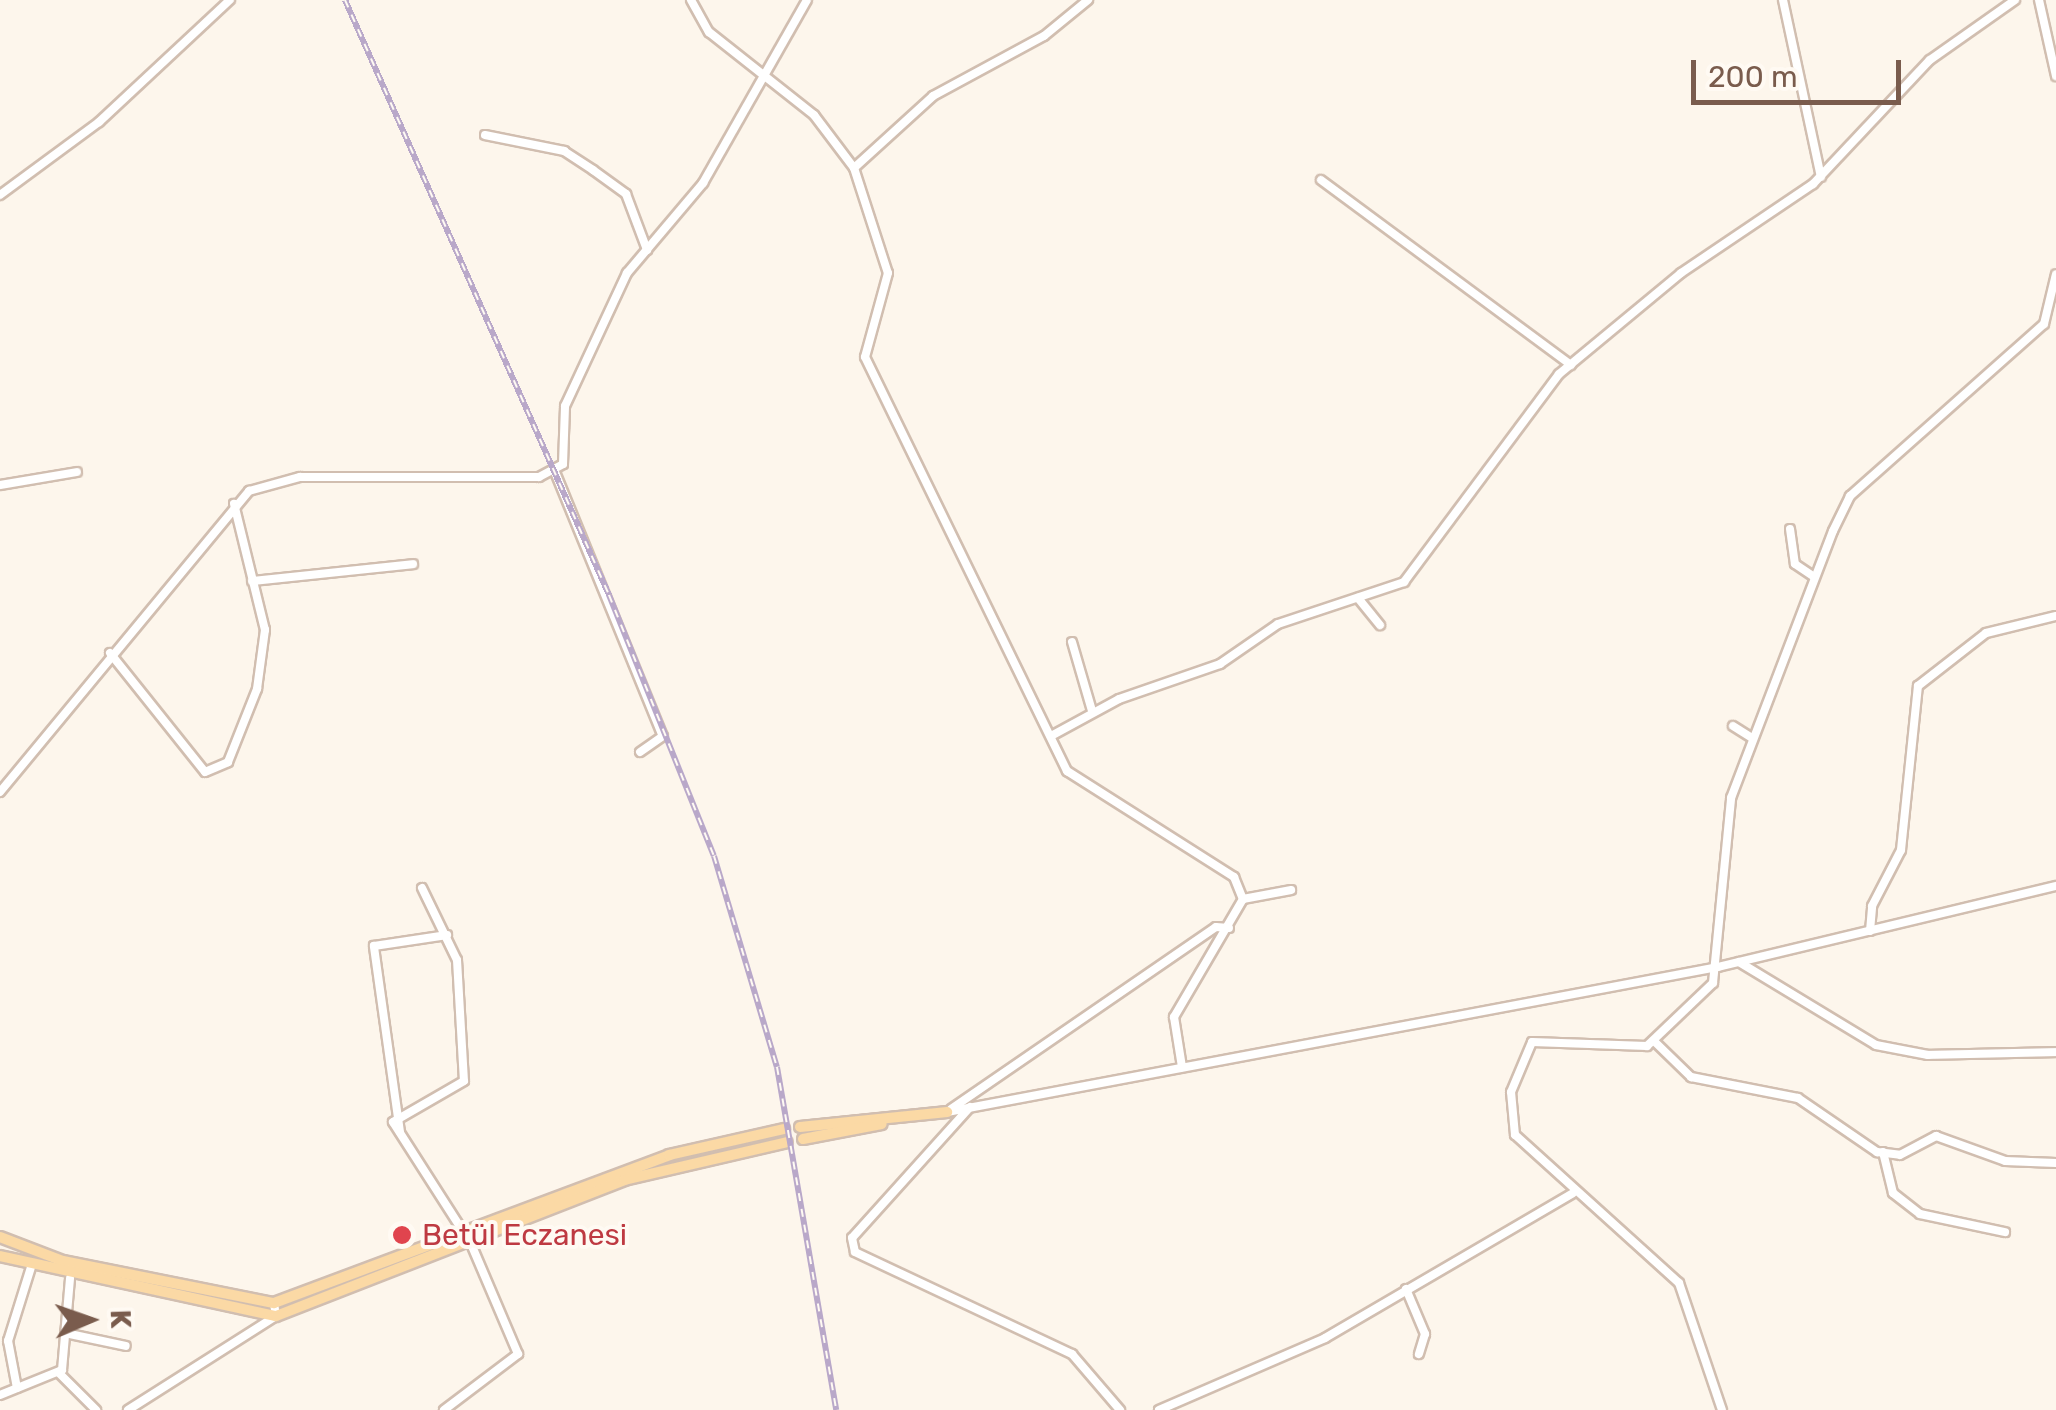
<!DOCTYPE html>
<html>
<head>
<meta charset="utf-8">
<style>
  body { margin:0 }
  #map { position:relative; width:2056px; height:1410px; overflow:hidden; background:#fdf6ec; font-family:Rubik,sans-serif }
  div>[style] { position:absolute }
  .roads { filter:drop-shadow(2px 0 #d1beb0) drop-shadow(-2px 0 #d1beb0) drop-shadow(0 2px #d1beb0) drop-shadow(0 -2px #d1beb0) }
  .minor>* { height:8px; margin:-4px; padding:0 4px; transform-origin:4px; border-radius:4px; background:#fff }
  .major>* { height:10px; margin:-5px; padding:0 5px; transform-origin:5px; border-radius:5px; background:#fbd9a5 }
  .rail>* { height:6px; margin-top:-3px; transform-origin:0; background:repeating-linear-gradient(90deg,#fffaf3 0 8px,#b9a8c9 0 16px); box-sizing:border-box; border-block:2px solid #b9a8c9 }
  .dots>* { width:28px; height:28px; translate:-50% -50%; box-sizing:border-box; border:5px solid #fffaf3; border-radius:50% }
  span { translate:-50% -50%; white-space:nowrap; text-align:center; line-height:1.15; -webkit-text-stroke:8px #fffaf3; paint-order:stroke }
  .health-label { font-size:30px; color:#be3a42 }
  .left { translate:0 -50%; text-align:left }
  .north { position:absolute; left:40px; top:1270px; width:100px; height:100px; -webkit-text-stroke:8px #fffaf3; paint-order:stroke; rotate:88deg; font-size:28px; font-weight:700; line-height:40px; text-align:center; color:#7a5c4d }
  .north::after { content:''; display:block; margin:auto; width:35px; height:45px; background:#7a5c4d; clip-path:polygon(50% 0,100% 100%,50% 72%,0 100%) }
  .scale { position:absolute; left:1691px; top:60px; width:210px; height:45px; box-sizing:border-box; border:5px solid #7a5c4d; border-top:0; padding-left:12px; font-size:30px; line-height:35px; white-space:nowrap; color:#7a5c4d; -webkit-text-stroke:8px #fffaf3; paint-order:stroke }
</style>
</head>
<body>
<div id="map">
  <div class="roads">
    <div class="minor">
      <div style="left:691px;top:0;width:37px;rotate:61deg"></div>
      <div style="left:709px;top:32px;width:134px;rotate:38.3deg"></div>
      <div style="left:814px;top:115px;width:66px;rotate:53deg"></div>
      <div style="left:854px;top:168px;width:110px;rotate:72.1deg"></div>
      <div style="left:888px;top:273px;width:87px;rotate:105.3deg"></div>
      <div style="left:865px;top:357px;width:461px;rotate:64deg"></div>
      <div style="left:1067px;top:771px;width:198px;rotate:32.4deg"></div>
      <div style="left:1234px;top:877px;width:24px;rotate:68deg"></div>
      <div style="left:1243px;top:899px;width:137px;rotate:120.3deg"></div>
      <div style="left:1174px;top:1017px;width:51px;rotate:80.9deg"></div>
      <div style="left:1783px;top:0;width:181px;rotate:77.9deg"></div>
      <div style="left:2039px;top:0;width:78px;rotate:77.4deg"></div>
      <div style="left:485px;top:135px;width:81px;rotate:11.4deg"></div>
      <div style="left:564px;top:151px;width:35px;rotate:33deg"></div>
      <div style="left:593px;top:170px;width:41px;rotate:36deg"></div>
      <div style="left:626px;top:194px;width:60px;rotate:69.4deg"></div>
      <div style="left:854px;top:168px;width:107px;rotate:-42.3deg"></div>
      <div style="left:933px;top:96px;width:126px;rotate:-28.4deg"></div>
      <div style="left:1044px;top:36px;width:57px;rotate:-39.3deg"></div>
      <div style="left:1321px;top:180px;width:311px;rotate:36.5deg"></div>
      <div style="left:0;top:195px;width:123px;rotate:-36.4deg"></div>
      <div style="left:99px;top:122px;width:179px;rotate:-43deg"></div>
      <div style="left:555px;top:472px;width:285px;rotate:67.8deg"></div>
      <div style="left:663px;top:736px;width:28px;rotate:145deg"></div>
      <div style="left:0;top:485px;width:78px;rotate:-9.6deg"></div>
      <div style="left:1790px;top:529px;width:35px;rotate:82deg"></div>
      <div style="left:1795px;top:564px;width:22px;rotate:34deg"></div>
      <div style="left:252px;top:581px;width:162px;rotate:-6deg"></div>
      <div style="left:1358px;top:598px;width:35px;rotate:51deg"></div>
      <div style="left:1072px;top:642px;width:72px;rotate:73.8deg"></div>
      <div style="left:110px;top:653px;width:152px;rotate:51.4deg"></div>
      <div style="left:205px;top:772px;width:25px;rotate:-23deg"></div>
      <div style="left:228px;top:762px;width:79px;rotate:-68.3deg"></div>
      <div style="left:257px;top:689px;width:60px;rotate:-82.3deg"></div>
      <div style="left:265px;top:630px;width:130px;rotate:-103.8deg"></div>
      <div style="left:1733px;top:726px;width:22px;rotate:32deg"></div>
      <div style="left:1051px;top:736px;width:77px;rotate:-28.6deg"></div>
      <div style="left:1119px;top:699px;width:107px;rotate:-19.1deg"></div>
      <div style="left:1220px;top:664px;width:70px;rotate:-34.6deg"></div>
      <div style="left:1278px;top:624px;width:133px;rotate:-18.4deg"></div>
      <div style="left:1404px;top:582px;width:259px;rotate:-53.3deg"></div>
      <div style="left:1559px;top:374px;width:158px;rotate:-39.6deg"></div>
      <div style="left:1681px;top:273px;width:159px;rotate:-34deg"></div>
      <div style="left:1813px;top:184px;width:170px;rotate:-46.7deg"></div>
      <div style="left:1930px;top:60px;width:104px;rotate:-35.2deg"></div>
      <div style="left:0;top:792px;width:391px;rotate:-50.4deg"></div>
      <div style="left:249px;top:491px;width:53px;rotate:-15.4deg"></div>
      <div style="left:300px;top:477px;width:239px"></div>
      <div style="left:539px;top:477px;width:27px;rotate:-28deg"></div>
      <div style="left:563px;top:464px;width:58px;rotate:-88deg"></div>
      <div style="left:565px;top:406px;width:147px;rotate:-65deg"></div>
      <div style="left:627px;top:273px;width:118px;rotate:-49.8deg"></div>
      <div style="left:703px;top:183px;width:210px;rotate:-60.4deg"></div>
      <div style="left:422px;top:888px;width:80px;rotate:64.1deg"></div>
      <div style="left:457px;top:960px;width:121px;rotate:86.7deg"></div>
      <div style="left:464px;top:1081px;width:82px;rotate:150deg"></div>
      <div style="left:393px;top:1122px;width:132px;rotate:57.4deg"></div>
      <div style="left:1243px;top:899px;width:49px;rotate:-10.6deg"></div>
      <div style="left:1870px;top:931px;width:25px;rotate:-85deg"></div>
      <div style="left:1872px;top:906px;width:63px;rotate:-62.6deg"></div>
      <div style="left:1901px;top:850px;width:165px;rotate:-84.1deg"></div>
      <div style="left:1918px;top:686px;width:86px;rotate:-37.9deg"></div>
      <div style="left:1986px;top:633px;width:72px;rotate:-13.7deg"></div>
      <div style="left:1739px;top:962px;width:160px;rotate:31.2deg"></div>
      <div style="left:1876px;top:1045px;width:53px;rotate:10.9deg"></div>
      <div style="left:1928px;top:1055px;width:128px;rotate:-1.3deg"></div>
      <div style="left:1654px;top:1041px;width:52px;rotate:44.2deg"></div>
      <div style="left:1691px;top:1077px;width:109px;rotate:11.1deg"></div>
      <div style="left:1798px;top:1098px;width:96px;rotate:34.4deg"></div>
      <div style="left:1877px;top:1152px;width:23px;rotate:7deg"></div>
      <div style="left:1900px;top:1155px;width:41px;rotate:-27.8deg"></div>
      <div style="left:1936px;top:1136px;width:73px;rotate:19.9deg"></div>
      <div style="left:2005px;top:1161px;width:51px;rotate:2.2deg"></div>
      <div style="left:970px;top:1107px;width:176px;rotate:132deg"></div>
      <div style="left:852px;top:1238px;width:14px;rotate:78deg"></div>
      <div style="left:855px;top:1252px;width:240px;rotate:25.2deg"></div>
      <div style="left:1072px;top:1354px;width:74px;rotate:49.4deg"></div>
      <div style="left:951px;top:1109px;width:321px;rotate:-34.5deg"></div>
      <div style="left:1216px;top:927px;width:13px;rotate:4deg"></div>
      <div style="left:947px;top:1112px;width:785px;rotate:-10.65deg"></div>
      <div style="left:1718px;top:967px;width:348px;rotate:-13.5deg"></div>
      <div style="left:400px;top:1132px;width:188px;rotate:-98deg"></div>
      <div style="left:374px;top:946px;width:74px;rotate:-8.6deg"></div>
      <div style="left:1883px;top:1152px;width:42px;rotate:76.3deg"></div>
      <div style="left:1893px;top:1193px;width:34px;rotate:38deg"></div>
      <div style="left:1920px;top:1214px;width:87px;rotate:12deg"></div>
      <div style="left:1406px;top:1289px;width:49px;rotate:67.1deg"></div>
      <div style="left:1425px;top:1334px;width:21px;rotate:107deg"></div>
      <div style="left:65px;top:1333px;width:62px;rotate:12deg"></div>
      <div style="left:58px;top:1372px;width:54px;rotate:45deg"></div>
      <div style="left:17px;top:1388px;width:48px;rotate:-100.8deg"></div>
      <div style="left:8px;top:1341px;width:77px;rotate:-72.7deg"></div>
      <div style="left:0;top:1395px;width:67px;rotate:-22deg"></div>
      <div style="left:62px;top:1370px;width:92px;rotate:-85deg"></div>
      <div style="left:128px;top:1410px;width:175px;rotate:-32.4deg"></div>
      <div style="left:276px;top:1316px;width:13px;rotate:-99deg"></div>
      <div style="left:444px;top:1410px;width:93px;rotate:-37.1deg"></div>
      <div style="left:518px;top:1354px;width:117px;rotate:-113.1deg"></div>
      <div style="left:1159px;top:1410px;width:181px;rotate:-23.4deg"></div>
      <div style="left:1325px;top:1338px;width:287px;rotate:-30.3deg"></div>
      <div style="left:1722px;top:1410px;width:134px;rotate:-108.7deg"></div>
      <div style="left:1679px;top:1283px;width:221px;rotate:-137.9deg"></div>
      <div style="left:1515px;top:1135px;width:43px;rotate:-95.3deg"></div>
      <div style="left:1511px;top:1092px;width:54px;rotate:-67.2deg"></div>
      <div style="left:1532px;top:1042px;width:115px;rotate:2deg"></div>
      <div style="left:1647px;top:1046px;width:91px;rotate:-43.7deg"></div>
      <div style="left:1713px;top:983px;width:186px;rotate:-84.4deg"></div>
      <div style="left:1731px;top:798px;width:286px;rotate:-69.1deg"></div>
      <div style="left:1833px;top:531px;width:39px;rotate:-64deg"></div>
      <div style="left:1850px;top:496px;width:259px;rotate:-41.6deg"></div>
      <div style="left:2044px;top:324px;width:51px;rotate:-76.5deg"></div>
    </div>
    <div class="major">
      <div style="left:800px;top:1127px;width:148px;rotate:-5.8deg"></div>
      <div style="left:803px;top:1139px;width:80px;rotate:-10.8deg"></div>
      <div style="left:0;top:1237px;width:67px;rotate:20.9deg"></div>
      <div style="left:63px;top:1261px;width:215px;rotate:11.3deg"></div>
      <div style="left:274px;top:1303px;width:422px;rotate:-20.5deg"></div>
      <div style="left:669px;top:1155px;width:118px;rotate:-12.7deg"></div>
      <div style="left:0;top:1256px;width:282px;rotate:12.3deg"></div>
      <div style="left:276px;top:1316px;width:374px;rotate:-21.3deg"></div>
      <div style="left:624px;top:1180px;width:167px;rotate:-13.1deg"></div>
    </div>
  </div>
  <div class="rail">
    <div style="left:345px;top:0;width:651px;rotate:66.07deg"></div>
    <div style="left:609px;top:595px;width:281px;rotate:68.1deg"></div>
    <div style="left:714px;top:856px;width:220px;rotate:73.4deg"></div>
    <div style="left:777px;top:1067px;width:348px;rotate:80.2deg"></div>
  </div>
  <div class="dots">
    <div style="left:402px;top:1235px;background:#e0444e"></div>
  </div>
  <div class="health-label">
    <span class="left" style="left:422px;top:1235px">Betül Eczanesi</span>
  </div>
  <div class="north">K</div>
  <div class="scale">200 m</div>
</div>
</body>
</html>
